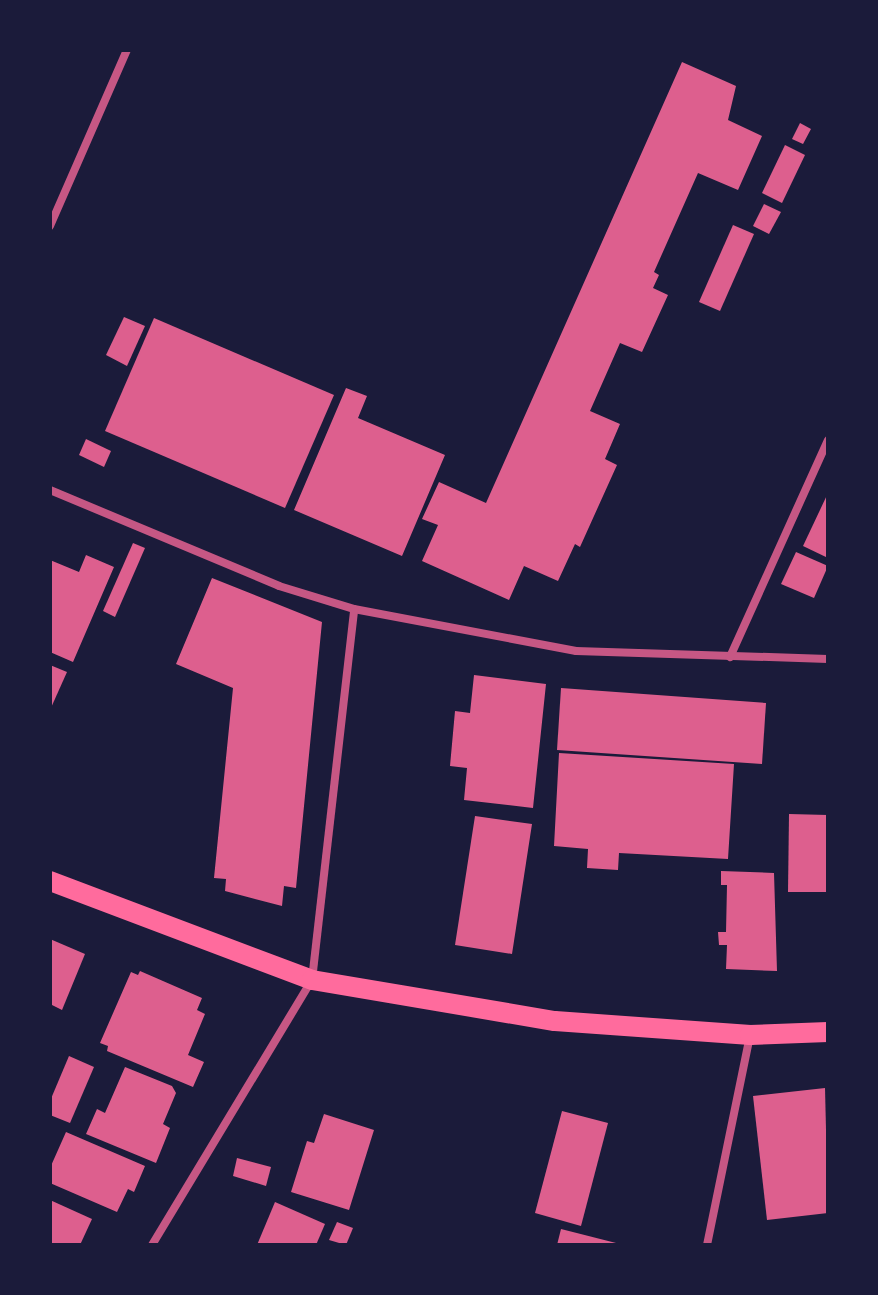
<!DOCTYPE html>
<html>
<head>
<meta charset="utf-8">
<style>
  body { margin:0 }
  #map { position:relative; width:878px; height:1295px; overflow:hidden; background:#1b1b3a; font-family:"Space Grotesk",sans-serif }
  div>[style] { position:absolute }
  .building>* { inset:0; background:#dd5f8e }
  .minor>* { height:8px; margin:-4px; padding:0 4px; transform-origin:4px; border-radius:4px; background:#c65784 }
  .primary>* { height:20px; margin:-10px; padding:0 10px; transform-origin:10px; border-radius:10px; background:#ff6b9d }
  span { translate:-50% -50%; white-space:nowrap; text-align:center; line-height:1.15; -webkit-text-stroke:6px #1b1b3a; paint-order:stroke }
  .frame { position:absolute; inset:0; border:52px solid #1b1b3a; pointer-events:none }
</style>
</head>
<body>
<div id="map">
  <div class="building">
    <div style="clip-path:polygon(682px 62px,736px 86px,728px 120px,762px 136px,738px 190px,698px 173px,654px 272px,659px 275px,653px 288px,668px 295px,642px 352px,620px 343px,590px 411px,620px 424px,605px 459px,617px 465px,580px 547px,575px 544px,558px 581px,524px 566px,509px 600px,422px 561px,438px 525px,422px 519px,439px 482px,486px 503px)"></div>
    <div style="clip-path:polygon(800px 123px,811px 129px,803px 144px,792px 139px)"></div>
    <div style="clip-path:polygon(785px 145px,805px 155px,782px 203px,762px 193px)"></div>
    <div style="clip-path:polygon(764px 204px,781px 212px,769px 234px,753px 226px)"></div>
    <div style="clip-path:polygon(733px 225px,754px 234px,720px 311px,699px 302px)"></div>
    <div style="clip-path:polygon(124px 317px,145px 326px,127px 366px,106px 355px)"></div>
    <div style="clip-path:polygon(154px 318px,334px 395px,285px 508px,105px 431px)"></div>
    <div style="clip-path:polygon(346px 388px,367px 396px,358px 418px,445px 455px,402px 556px,294px 510px)"></div>
    <div style="clip-path:polygon(86px 439px,111px 451px,104px 467px,79px 455px)"></div>
    <div style="clip-path:polygon(828px 493px,828px 558px,803px 546px)"></div>
    <div style="clip-path:polygon(133px 543px,145px 548px,115px 617px,103px 611px)"></div>
    <div style="clip-path:polygon(796px 552px,828px 566px,814px 598px,781px 584px)"></div>
    <div style="clip-path:polygon(86px 555px,114px 567px,73px 662px,50px 652px,50px 560px,79px 572px)"></div>
    <div style="clip-path:polygon(212px 578px,322px 622px,296px 888px,284px 886px,282px 906px,225px 891px,226px 879px,214px 878px,233px 688px,176px 664px)"></div>
    <div style="clip-path:polygon(50px 665px,67px 672px,50px 710px)"></div>
    <div style="clip-path:polygon(474px 675px,546px 684px,533px 808px,464px 800px,467px 768px,450px 766px,455px 711px,470px 713px)"></div>
    <div style="clip-path:polygon(561px 688px,766px 703px,762px 764px,557px 750px)"></div>
    <div style="clip-path:polygon(559px 753px,734px 764px,728px 859px,619px 853px,618px 870px,587px 868px,588px 849px,554px 846px)"></div>
    <div style="clip-path:polygon(789px 814px,828px 815px,828px 892px,788px 892px)"></div>
    <div style="clip-path:polygon(475px 816px,532px 824px,512px 954px,455px 945px)"></div>
    <div style="clip-path:polygon(721px 871px,774px 873px,777px 971px,726px 969px,727px 945px,719px 945px,718px 932px,726px 932px,727px 885px,721px 885px)"></div>
    <div style="clip-path:polygon(50px 939px,85px 954px,62px 1010px,50px 1004px)"></div>
    <div style="clip-path:polygon(140px 971px,202px 998px,197px 1010px,205px 1014px,188px 1055px,204px 1062px,193px 1087px,107px 1051px,108px 1046px,100px 1043px,131px 972px,138px 975px)"></div>
    <div style="clip-path:polygon(69px 1056px,94px 1067px,70px 1123px,50px 1115px,50px 1101px)"></div>
    <div style="clip-path:polygon(125px 1067px,172px 1086px,176px 1093px,163px 1124px,170px 1128px,156px 1163px,86px 1134px,97px 1109px,105px 1113px)"></div>
    <div style="clip-path:polygon(825px 1088px,828px 1213px,767px 1220px,753px 1096px)"></div>
    <div style="clip-path:polygon(562px 1111px,608px 1123px,581px 1226px,535px 1213px)"></div>
    <div style="clip-path:polygon(324px 1114px,374px 1130px,349px 1210px,291px 1192px,307px 1141px,314px 1143px)"></div>
    <div style="clip-path:polygon(66px 1132px,145px 1166px,134px 1192px,128px 1189px,117px 1212px,50px 1183px,50px 1168px)"></div>
    <div style="clip-path:polygon(237px 1158px,271px 1167px,266px 1186px,233px 1176px)"></div>
    <div style="clip-path:polygon(50px 1200px,92px 1219px,80px 1245px,50px 1245px)"></div>
    <div style="clip-path:polygon(275px 1202px,325px 1224px,316px 1245px,257px 1245px)"></div>
    <div style="clip-path:polygon(337px 1222px,353px 1228px,346px 1245px,329px 1240px)"></div>
    <div style="clip-path:polygon(561px 1229px,620px 1244px,620px 1245px,557px 1245px)"></div>
  </div>
  <div class="minor">
    <div style="left:50px;top:226px;width:192px;rotate:-66.4deg"></div>
    <div style="left:50px;top:490px;width:248px;rotate:22.7deg"></div>
    <div style="left:279px;top:586px;width:78px;rotate:17deg"></div>
    <div style="left:354px;top:609px;width:226px;rotate:10.7deg"></div>
    <div style="left:576px;top:651px;width:252px;rotate:1.8deg"></div>
    <div style="left:730px;top:657px;width:238px;rotate:-65.7deg"></div>
    <div style="left:152px;top:1245px;width:310px;rotate:-58.9deg"></div>
    <div style="left:312px;top:980px;width:373px;rotate:-83.5deg"></div>
    <div style="left:707px;top:1245px;width:214px;rotate:-78.4deg"></div>
  </div>
  <div class="primary">
    <div style="left:50px;top:881px;width:280px;rotate:20.7deg"></div>
    <div style="left:312px;top:980px;width:246px;rotate:9.6deg"></div>
    <div style="left:555px;top:1021px;width:196px;rotate:4.1deg"></div>
    <div style="left:750px;top:1035px;width:78px;rotate:-2.2deg"></div>
  </div>
  <div class="frame"></div>
</div>
</body>
</html>
